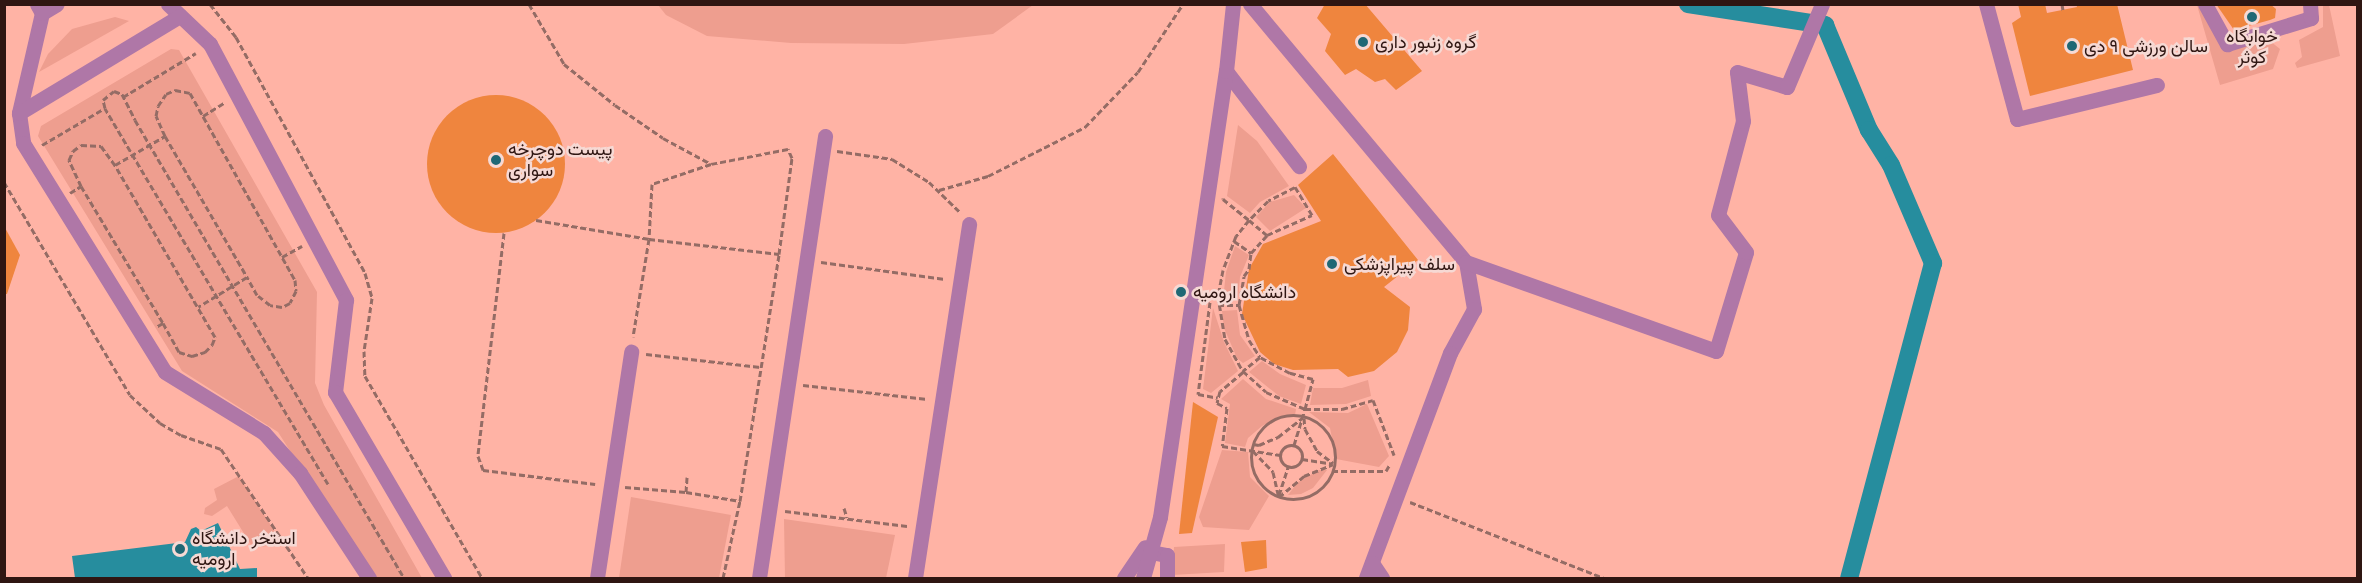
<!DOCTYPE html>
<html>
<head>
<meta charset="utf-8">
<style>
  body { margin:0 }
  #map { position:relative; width:2362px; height:583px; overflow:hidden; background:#fcc5ba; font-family:"Archivo Narrow",Vazirmatn,sans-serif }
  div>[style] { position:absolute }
  .built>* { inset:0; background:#ffb3a5 }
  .green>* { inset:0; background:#ee9e8f }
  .water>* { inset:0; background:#268d9e }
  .canal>* { height:18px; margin:-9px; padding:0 9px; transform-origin:9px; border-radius:9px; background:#268d9e }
  .building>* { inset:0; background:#ef853e }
  .round { border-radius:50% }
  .path>* { height:3px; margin-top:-1.5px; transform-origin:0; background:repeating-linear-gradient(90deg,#946c65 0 6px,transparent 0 9px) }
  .path>.ring { margin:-1.5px; padding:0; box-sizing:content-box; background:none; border:3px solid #946c65; border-radius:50% }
  .minor>* { height:15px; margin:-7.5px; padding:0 7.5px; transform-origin:7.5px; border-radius:7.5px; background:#af77a7 }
  .dots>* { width:16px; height:16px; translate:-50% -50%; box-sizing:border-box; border:3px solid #f6d9d4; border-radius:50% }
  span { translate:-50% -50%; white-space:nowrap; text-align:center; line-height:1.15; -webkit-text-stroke:5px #f6d9d4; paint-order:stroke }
  .poi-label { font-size:18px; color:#2f1612 }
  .left { translate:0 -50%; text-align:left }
  .frame { position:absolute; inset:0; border:6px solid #2f1612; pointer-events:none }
</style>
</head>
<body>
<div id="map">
  <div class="built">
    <div style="clip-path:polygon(5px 5px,2357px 5px,2357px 578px,5px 578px)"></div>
  </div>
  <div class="green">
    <div style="clip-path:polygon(658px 5px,1033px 5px,993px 34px,904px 44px,791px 43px,707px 36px,666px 15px)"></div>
    <div style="clip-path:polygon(2197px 5px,2234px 49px,2270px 41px,2280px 49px,2273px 69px,2220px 85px)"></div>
    <div style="clip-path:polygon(2323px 5px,2329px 5px,2340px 56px,2297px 68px,2295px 63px,2302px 57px,2299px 40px,2323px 27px)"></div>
    <div style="clip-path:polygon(115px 17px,129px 21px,39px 72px,48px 54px,72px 29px)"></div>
    <div style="clip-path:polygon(171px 49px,179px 50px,317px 292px,315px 383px,324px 405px,422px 578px,371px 578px,278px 432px,182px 371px,38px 136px,41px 126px)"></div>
    <div style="clip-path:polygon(1238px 125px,1257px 141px,1289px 186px,1260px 202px,1250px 213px,1227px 196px)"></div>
    <div style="clip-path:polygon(1294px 195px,1306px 208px,1270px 231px,1256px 217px,1270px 202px)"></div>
    <div style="clip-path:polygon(1235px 246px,1249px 255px,1240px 277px,1238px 300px,1223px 300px,1226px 272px)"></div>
    <div style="clip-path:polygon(1213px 308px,1224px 342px,1238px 371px,1211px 393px,1203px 389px)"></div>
    <div style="clip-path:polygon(1237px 310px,1240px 335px,1255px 356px,1243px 363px,1237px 358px,1224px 328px,1222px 311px)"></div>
    <div style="clip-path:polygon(1262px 361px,1280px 374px,1306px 385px,1301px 404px,1279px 396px,1249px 372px)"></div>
    <div style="clip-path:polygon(1243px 379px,1266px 399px,1296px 409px,1295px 415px,1278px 417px,1262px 426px,1248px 438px,1245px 447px,1225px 443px,1230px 404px,1221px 399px)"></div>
    <div style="clip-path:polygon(1368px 380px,1371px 396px,1346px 404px,1310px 405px,1313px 388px,1342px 388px)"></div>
    <div style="clip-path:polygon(1367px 404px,1389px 456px,1379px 467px,1336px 459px,1330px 428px,1309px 412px,1348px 413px)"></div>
    <div style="clip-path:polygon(1222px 450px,1248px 452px,1250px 477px,1269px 496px,1249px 530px,1203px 527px,1199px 517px)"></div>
    <div style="clip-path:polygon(1319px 470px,1327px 470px,1313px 488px,1301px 494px,1288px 495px,1298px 482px)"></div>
    <div style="clip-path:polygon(239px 476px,283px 544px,253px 548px,227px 506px,212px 516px,204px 514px,205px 508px,217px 500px,214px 489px)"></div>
    <div style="clip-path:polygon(631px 497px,731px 515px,719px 578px,619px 578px)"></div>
    <div style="clip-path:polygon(784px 519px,895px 535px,886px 578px,785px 578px)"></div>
    <div style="clip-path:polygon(1225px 544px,1224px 572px,1172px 575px,1174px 547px)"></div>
  </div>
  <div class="water">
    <div style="clip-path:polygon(218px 523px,240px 569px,257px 568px,257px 578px,75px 578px,72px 556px,185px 542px,191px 529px,196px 527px,201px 531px)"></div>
  </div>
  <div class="canal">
    <div style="left:1688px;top:4px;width:139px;rotate:8.7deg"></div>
    <div style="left:1825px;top:25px;width:114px;rotate:67.3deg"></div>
    <div style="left:1869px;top:130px;width:41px;rotate:57.8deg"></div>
    <div style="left:1891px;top:165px;width:107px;rotate:66.8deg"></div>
    <div style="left:1933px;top:263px;width:326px;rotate:104.9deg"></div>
  </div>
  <div class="building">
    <div style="clip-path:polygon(1325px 4px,1365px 4px,1422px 71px,1396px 90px,1385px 79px,1375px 82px,1356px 69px,1345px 75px,1325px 51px,1331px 34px,1317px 18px)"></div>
    <div style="clip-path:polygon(2018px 4px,2045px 4px,2047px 13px,2077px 7px,2076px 4px,2117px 4px,2133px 70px,2030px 96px,2012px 23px,2021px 17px)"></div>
    <div style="clip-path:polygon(2216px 4px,2270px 4px,2276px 9px,2275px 18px,2270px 20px,2234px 30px)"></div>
    <div class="round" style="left:427px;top:95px;width:138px;height:138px"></div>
    <div style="clip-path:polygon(1333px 154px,1418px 260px,1384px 287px,1410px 307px,1408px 330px,1397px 352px,1374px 371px,1348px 377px,1338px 369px,1293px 370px,1274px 364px,1260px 352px,1242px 314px,1249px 269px,1263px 244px,1321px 221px,1298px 185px)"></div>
    <div style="clip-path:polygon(4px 226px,20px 255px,7px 294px,4px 294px)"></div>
    <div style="clip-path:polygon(1193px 402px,1218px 417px,1192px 533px,1179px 534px)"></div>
    <div style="clip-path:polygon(1266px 540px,1267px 568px,1245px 572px,1241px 542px)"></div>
  </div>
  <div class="path">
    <div style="left:210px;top:4px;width:42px;rotate:51.8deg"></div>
    <div style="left:236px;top:37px;width:269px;rotate:61.3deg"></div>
    <div style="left:365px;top:273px;width:26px;rotate:74deg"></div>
    <div style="left:372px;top:298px;width:54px;rotate:98.6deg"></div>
    <div style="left:364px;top:351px;width:25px;rotate:88deg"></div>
    <div style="left:365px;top:376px;width:233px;rotate:59.9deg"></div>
    <div style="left:529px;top:4px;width:69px;rotate:59.7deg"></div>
    <div style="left:564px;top:64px;width:65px;rotate:38.8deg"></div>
    <div style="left:615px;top:105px;width:58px;rotate:34.5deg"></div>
    <div style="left:663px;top:138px;width:55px;rotate:28.4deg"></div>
    <div style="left:2062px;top:4px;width:6px;rotate:81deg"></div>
    <div style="left:123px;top:97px;width:85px;rotate:-31.1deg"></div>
    <div style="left:203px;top:116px;width:25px;rotate:-32deg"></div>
    <div style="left:165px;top:136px;width:22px;rotate:-114deg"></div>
    <div style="left:156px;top:116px;width:10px;rotate:-79deg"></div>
    <div style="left:158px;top:106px;width:14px;rotate:-56deg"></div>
    <div style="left:166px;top:94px;width:10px;rotate:-24deg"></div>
    <div style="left:175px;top:90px;width:15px;rotate:11deg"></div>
    <div style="left:190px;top:93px;width:214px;rotate:60.7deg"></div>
    <div style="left:295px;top:280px;width:11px;rotate:85deg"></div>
    <div style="left:296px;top:291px;width:13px;rotate:117deg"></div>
    <div style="left:290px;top:303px;width:9px;rotate:153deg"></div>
    <div style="left:282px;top:307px;width:12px;rotate:-171deg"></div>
    <div style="left:270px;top:305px;width:16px;rotate:-142deg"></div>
    <div style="left:257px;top:295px;width:21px;rotate:-119deg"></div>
    <div style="left:42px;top:145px;width:73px;rotate:-30.4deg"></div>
    <div style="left:837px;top:151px;width:56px;rotate:8.3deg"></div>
    <div style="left:892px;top:159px;width:44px;rotate:31.9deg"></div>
    <div style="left:929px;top:182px;width:45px;rotate:44.1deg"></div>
    <div style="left:4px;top:182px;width:247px;rotate:59.4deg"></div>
    <div style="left:130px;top:395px;width:41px;rotate:43deg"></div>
    <div style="left:160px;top:423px;width:24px;rotate:30deg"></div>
    <div style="left:181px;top:435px;width:42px;rotate:19.3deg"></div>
    <div style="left:221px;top:449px;width:156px;rotate:56deg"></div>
    <div style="left:81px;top:186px;width:29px;rotate:-115deg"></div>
    <div style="left:69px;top:160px;width:10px;rotate:-66deg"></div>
    <div style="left:73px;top:151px;width:10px;rotate:-37deg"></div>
    <div style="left:81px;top:145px;width:20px;rotate:3deg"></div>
    <div style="left:101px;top:146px;width:24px;rotate:54deg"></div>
    <div style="left:939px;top:190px;width:51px;rotate:-15.9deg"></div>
    <div style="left:988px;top:176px;width:109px;rotate:-26.8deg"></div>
    <div style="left:1085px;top:127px;width:76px;rotate:-46.1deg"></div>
    <div style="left:1138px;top:72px;width:82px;rotate:-56.5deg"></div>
    <div style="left:70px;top:193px;width:13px;rotate:-32deg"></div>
    <div style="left:81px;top:186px;width:160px;rotate:59.1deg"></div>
    <div style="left:163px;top:323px;width:8px;rotate:150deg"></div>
    <div style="left:1223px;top:198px;width:1px;rotate:90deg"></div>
    <div style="left:1223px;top:199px;width:33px;rotate:39deg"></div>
    <div style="left:1249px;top:220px;width:23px;rotate:40deg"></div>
    <div style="left:1267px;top:235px;width:49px;rotate:-24deg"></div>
    <div style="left:1312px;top:215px;width:33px;rotate:-121deg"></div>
    <div style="left:1295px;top:187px;width:30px;rotate:153deg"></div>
    <div style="left:1268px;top:201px;width:27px;rotate:135deg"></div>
    <div style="left:1249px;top:220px;width:21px;rotate:129deg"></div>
    <div style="left:1236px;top:236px;width:36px;rotate:111deg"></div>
    <div style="left:1223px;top:270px;width:26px;rotate:101deg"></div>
    <div style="left:1218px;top:296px;width:44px;rotate:80.8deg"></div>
    <div style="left:1225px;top:339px;width:37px;rotate:61deg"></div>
    <div style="left:1243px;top:371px;width:31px;rotate:42deg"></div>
    <div style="left:1266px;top:392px;width:43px;rotate:23.6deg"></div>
    <div style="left:1305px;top:409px;width:31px;rotate:-75deg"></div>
    <div style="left:1313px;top:379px;width:24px;rotate:-165deg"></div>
    <div style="left:1290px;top:373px;width:34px;rotate:-152deg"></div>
    <div style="left:1260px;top:357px;width:22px;rotate:141deg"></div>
    <div style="left:536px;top:220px;width:115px;rotate:9.5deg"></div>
    <div style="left:649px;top:239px;width:99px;rotate:99.3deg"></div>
    <div style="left:504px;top:233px;width:225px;rotate:96.7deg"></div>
    <div style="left:478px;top:456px;width:15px;rotate:70deg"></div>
    <div style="left:483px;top:470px;width:113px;rotate:7.1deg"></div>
    <div style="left:1234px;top:241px;width:21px;rotate:35deg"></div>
    <div style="left:1251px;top:253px;width:24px;rotate:-48deg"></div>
    <div style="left:282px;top:257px;width:23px;rotate:-29deg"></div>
    <div style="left:821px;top:262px;width:125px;rotate:7.8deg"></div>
    <div style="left:1210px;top:302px;width:93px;rotate:97.4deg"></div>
    <div style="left:1198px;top:394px;width:20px;rotate:11deg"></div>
    <div style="left:1218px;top:305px;width:21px"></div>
    <div style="left:1239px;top:305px;width:36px;rotate:74deg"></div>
    <div style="left:1249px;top:340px;width:20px;rotate:57deg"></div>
    <div style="left:1239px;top:305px;width:29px;rotate:-80deg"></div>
    <div style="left:1244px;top:276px;width:9px;rotate:-54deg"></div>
    <div style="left:1249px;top:269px;width:16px;rotate:-83deg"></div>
    <div style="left:163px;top:323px;width:33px;rotate:61deg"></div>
    <div style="left:179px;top:352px;width:14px;rotate:17deg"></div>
    <div style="left:192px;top:356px;width:14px;rotate:-17deg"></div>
    <div style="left:205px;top:352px;width:10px;rotate:-45deg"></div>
    <div style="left:212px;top:345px;width:9px;rotate:-69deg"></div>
    <div style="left:215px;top:337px;width:199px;rotate:-120.2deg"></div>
    <div style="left:115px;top:165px;width:58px;rotate:-30.1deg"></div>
    <div style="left:165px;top:136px;width:163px;rotate:59.8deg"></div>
    <div style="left:247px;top:277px;width:57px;rotate:148.5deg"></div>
    <div style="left:646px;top:354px;width:115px;rotate:6.5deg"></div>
    <div style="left:1243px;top:372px;width:30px;rotate:140deg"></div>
    <div style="left:1220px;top:391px;width:12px;rotate:104deg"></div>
    <div style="left:1217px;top:403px;width:11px;rotate:27deg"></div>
    <div style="left:1227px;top:408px;width:38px;rotate:97deg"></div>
    <div style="left:1222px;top:446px;width:59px;rotate:8.8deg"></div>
    <div style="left:803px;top:385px;width:125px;rotate:6.4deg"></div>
    <div class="ring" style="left:1251px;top:415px;width:81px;height:81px"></div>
    <div style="left:1304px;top:418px;width:11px;rotate:85deg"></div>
    <div style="left:1305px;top:429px;width:25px;rotate:61deg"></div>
    <div style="left:1317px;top:451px;width:20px;rotate:37deg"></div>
    <div style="left:1253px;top:444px;width:6px;rotate:9deg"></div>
    <div style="left:1259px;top:445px;width:21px;rotate:-23deg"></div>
    <div style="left:1278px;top:437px;width:31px;rotate:-38deg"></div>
    <div class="ring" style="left:1280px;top:445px;width:19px;height:19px"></div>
    <div style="left:1294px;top:445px;width:38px;rotate:-73deg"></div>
    <div style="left:1305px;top:409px;width:37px"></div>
    <div style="left:1342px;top:409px;width:32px;rotate:-16deg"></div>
    <div style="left:1373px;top:400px;width:59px;rotate:69.1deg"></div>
    <div style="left:1253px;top:451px;width:29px;rotate:46deg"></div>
    <div style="left:1273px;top:472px;width:26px;rotate:77deg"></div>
    <div style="left:1302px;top:459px;width:31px;rotate:9deg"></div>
    <div style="left:1332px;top:471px;width:54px"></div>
    <div style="left:1386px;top:471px;width:8px;rotate:-60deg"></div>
    <div style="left:328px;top:484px;width:437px;rotate:-120.7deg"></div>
    <div style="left:105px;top:108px;width:8px;rotate:-104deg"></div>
    <div style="left:103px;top:100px;width:14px;rotate:-39deg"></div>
    <div style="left:114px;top:91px;width:9px;rotate:21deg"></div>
    <div style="left:122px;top:94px;width:29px;rotate:63deg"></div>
    <div style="left:135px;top:120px;width:531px;rotate:59.57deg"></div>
    <div style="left:625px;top:487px;width:61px;rotate:4.7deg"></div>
    <div style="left:686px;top:492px;width:55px;rotate:9.5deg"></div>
    <div style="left:686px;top:492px;width:15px;rotate:-86deg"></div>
    <div style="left:1279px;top:495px;width:29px;rotate:-72deg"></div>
    <div style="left:1279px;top:497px;width:33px;rotate:-40deg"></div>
    <div style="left:1304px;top:476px;width:31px;rotate:-22deg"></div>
    <div style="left:1410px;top:502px;width:208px;rotate:21.4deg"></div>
    <div style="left:844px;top:508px;width:10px;rotate:73deg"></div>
    <div style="left:785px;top:511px;width:123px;rotate:7deg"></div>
    <div style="left:723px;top:578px;width:79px;rotate:-77.6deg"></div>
    <div style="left:740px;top:501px;width:250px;rotate:-81deg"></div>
    <div style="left:779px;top:254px;width:97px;rotate:-82.3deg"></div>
    <div style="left:792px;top:158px;width:10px;rotate:-114deg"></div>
    <div style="left:788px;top:149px;width:78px;rotate:169deg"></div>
    <div style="left:711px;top:164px;width:62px;rotate:161.3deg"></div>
    <div style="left:652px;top:184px;width:55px;rotate:93.1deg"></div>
    <div style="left:649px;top:239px;width:131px;rotate:6.6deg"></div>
  </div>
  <div class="minor">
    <div style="left:37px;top:4px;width:10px;rotate:61deg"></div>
    <div style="left:42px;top:13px;width:103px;rotate:103deg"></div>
    <div style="left:19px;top:113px;width:30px;rotate:82deg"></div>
    <div style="left:23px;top:143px;width:269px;rotate:58.2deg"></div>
    <div style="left:165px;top:372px;width:116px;rotate:31.6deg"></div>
    <div style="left:264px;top:433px;width:54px;rotate:48deg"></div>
    <div style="left:300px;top:473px;width:126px;rotate:56.7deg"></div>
    <div style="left:168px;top:4px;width:58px;rotate:43.6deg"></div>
    <div style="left:210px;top:44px;width:290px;rotate:62deg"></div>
    <div style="left:346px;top:300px;width:93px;rotate:96.8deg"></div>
    <div style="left:335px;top:392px;width:216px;rotate:59.6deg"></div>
    <div style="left:1250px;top:4px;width:336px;rotate:50.1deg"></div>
    <div style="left:1466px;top:262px;width:48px;rotate:80.3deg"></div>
    <div style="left:1474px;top:309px;width:50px;rotate:118.6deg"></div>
    <div style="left:1450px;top:353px;width:240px;rotate:110.5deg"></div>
    <div style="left:1986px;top:4px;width:119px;rotate:74.9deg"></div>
    <div style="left:2017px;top:119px;width:144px;rotate:-13.7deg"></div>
    <div style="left:2205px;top:4px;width:46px;rotate:61.2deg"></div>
    <div style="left:2227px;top:44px;width:88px;rotate:-17.2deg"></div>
    <div style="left:2311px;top:18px;width:14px;rotate:-94deg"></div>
    <div style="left:42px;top:13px;width:17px;rotate:-31deg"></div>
    <div style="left:1226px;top:71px;width:120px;rotate:52.5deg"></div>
    <div style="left:19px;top:113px;width:188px;rotate:-31.1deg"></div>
    <div style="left:1466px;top:262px;width:265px;rotate:19.6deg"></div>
    <div style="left:1716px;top:351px;width:103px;rotate:-73.1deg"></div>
    <div style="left:1746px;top:252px;width:46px;rotate:-127.1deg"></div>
    <div style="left:1718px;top:215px;width:97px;rotate:-75.1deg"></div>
    <div style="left:1743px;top:121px;width:49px;rotate:-97deg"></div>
    <div style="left:1737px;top:72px;width:52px;rotate:16.7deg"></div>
    <div style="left:1787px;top:87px;width:90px;rotate:-67.1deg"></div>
    <div style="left:1151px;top:552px;width:16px;rotate:11deg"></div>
    <div style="left:1167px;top:555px;width:23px;rotate:90deg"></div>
    <div style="left:1372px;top:563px;width:18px;rotate:56deg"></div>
    <div style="left:597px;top:578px;width:229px;rotate:-81.4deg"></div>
    <div style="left:759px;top:578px;width:447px;rotate:-81.5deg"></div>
    <div style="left:915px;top:578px;width:358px;rotate:-81.3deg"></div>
    <div style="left:1124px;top:578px;width:37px;rotate:-56deg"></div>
    <div style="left:1143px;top:578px;width:63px;rotate:-74.4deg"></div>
    <div style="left:1160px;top:517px;width:451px;rotate:-81.6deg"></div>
    <div style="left:1226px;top:71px;width:67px;rotate:-84deg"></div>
  </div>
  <div class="dots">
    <div style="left:2252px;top:17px;background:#1f6875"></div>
    <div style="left:1363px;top:42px;background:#1f6875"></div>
    <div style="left:2072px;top:46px;background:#1f6875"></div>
    <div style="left:496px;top:160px;background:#1f6875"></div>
    <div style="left:1332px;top:264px;background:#1f6875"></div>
    <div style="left:1181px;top:292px;background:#1f6875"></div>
    <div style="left:180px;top:549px;background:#1f6875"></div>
  </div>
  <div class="poi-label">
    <span style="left:2252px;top:47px">خوابگاه<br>کوثر</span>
    <span class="left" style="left:1375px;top:42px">گروه زنبور داری</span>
    <span class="left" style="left:2084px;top:46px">سالن ورزشی ۹ دی</span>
    <span class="left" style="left:508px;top:160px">پیست دوچرخه<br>سواری</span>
    <span class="left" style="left:1344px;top:264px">سلف پیراپزشکی</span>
    <span class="left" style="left:1193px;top:292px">دانشگاه ارومیه</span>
    <span class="left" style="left:192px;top:549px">استخر دانشگاه<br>ارومیه</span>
  </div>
  <div class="frame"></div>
</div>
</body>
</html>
